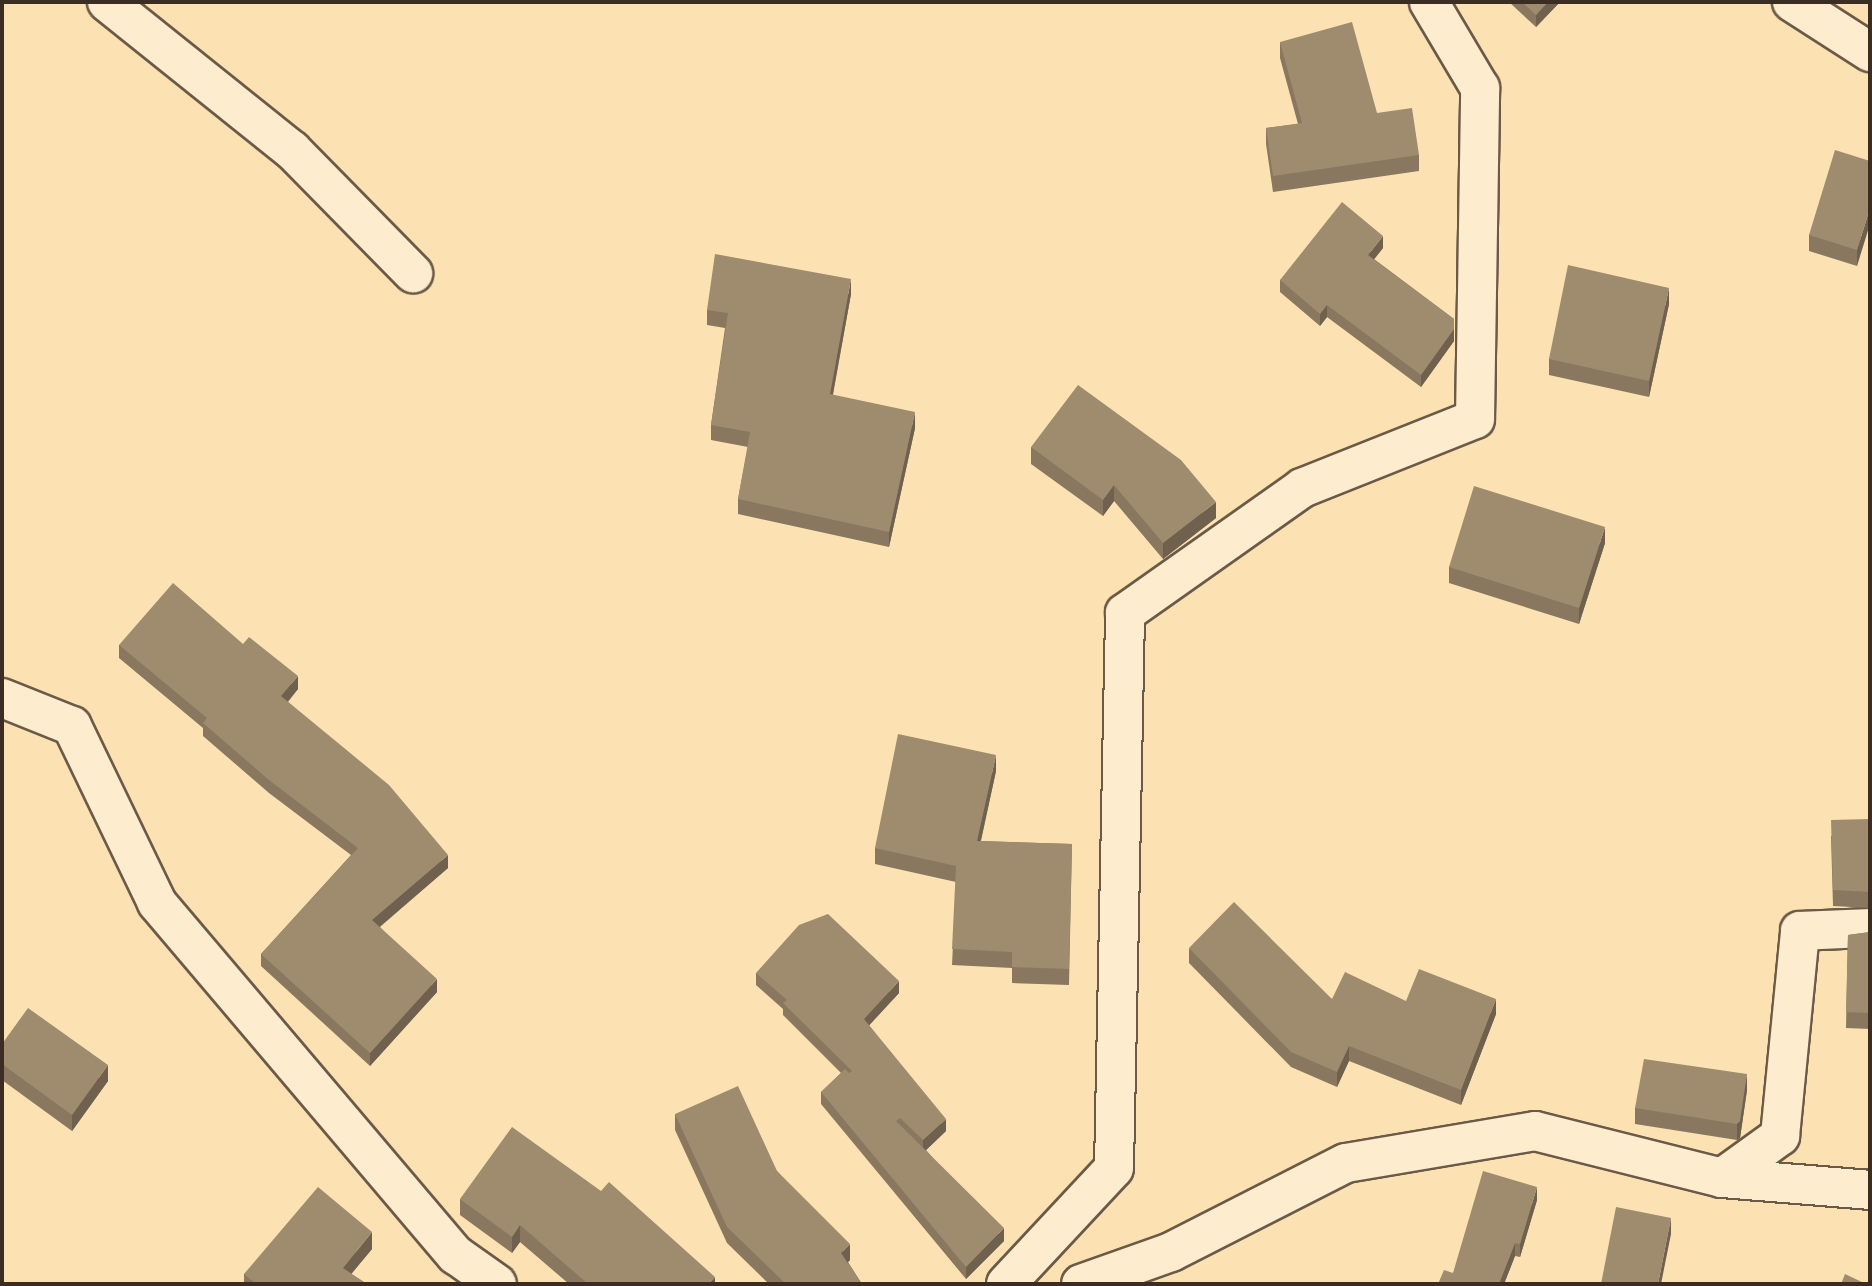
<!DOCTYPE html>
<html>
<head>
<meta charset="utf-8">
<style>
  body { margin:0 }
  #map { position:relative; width:1872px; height:1286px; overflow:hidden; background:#fce2b2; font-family:"Libre Bodoni",serif }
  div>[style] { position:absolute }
  .roads { filter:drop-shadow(2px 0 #6b5a48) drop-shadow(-2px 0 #6b5a48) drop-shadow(0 2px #6b5a48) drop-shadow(0 -2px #6b5a48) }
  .minor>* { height:38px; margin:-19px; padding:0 19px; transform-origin:19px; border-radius:19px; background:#fdeccd }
  .wall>* { inset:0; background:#89785f }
  .shaded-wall>* { inset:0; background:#6f614d }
  .building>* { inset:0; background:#9f8b6e }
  span { translate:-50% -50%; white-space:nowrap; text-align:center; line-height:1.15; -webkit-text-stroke:6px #fdeccd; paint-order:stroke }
  .frame { position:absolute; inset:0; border:4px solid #3b2d24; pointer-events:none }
</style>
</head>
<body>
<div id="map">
  <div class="roads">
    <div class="minor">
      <div style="left:107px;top:2px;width:237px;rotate:38.7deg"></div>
      <div style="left:292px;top:150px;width:173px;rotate:45.5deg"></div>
      <div style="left:1792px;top:2px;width:93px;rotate:32.7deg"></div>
      <div style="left:2px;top:698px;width:75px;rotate:21.8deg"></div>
      <div style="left:72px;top:726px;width:196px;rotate:64.3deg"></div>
      <div style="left:157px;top:903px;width:462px;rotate:49.7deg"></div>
      <div style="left:456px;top:1255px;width:50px;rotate:35.3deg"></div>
      <div style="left:1722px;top:1178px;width:148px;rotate:4.6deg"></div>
      <div style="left:1006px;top:1284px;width:158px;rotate:-47deg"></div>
      <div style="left:1114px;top:1168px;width:555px;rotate:-88.86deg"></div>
      <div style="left:1125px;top:613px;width:217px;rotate:-35.2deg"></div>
      <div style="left:1302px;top:488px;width:186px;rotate:-21.7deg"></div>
      <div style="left:1475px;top:419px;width:331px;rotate:-89.1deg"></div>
      <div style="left:1480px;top:88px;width:100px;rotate:-120.7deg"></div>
      <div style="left:1081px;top:1284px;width:96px;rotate:-19.6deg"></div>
      <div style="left:1171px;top:1252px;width:196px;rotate:-27deg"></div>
      <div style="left:1346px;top:1163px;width:192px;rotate:-9.6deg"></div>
      <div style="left:1535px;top:1131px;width:193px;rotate:14.1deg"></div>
      <div style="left:1722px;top:1178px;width:72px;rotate:-35.9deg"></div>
      <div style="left:1780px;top:1136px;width:206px;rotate:-84.4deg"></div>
      <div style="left:1800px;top:931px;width:70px;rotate:-2.5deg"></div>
    </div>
  </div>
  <div class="wall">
    <div style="clip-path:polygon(1509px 2px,1560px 2px,1536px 27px)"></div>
    <div style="clip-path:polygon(1280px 42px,1377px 113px,1419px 155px,1419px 171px,1273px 192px,1266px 144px,1266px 128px,1298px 124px,1280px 58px)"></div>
    <div style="clip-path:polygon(1870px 161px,1857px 266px,1809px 251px,1809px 235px)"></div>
    <div style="clip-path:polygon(1383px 248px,1374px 259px,1454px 319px,1454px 341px,1421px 387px,1327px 317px,1320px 326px,1280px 292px,1280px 280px)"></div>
    <div style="clip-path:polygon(851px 294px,833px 395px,915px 428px,889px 547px,738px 514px,738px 499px,748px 447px,711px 440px,711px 425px,725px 328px,707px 325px,707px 310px)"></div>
    <div style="clip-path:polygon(1669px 304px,1649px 397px,1549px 375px,1549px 359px)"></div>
    <div style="clip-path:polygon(1031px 447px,1216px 518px,1163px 559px,1114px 501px,1103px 516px,1031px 464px)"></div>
    <div style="clip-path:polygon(1605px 543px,1579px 624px,1449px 583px,1449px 567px)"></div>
    <div style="clip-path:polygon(243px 644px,298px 689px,288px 702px,448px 868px,380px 927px,437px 992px,370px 1066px,261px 966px,261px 954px,351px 855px,269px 793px,203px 736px,203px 728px,119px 658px,119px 645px)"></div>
    <div style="clip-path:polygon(996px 771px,981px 841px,1072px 844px,1069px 985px,1012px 983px,1012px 968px,952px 965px,956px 882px,875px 864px,875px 848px)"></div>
    <div style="clip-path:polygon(1870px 819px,1870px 908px,1833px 906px,1831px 836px)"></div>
    <div style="clip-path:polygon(1870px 932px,1870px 1029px,1846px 1028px,1848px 935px)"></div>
    <div style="clip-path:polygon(1189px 948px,1332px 999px,1406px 1001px,1496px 1014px,1461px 1105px,1349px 1061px,1337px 1087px,1291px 1067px,1189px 963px)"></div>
    <div style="clip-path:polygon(756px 973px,899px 993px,869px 1025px,946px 1131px,926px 1150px,1004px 1241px,966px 1279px,821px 1104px,821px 1092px,841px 1073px,783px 1015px,783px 1009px,756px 985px)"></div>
    <div style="clip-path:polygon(2px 1044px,108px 1081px,72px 1131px,2px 1080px)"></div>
    <div style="clip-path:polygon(1747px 1090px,1740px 1138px,1737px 1140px,1635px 1124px,1635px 1108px)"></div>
    <div style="clip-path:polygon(675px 1114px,777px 1171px,850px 1260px,848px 1262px,862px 1284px,769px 1284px,727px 1243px,675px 1130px)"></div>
    <div style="clip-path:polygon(460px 1199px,715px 1284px,569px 1284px,520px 1242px,512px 1253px,460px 1215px)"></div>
    <div style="clip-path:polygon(1537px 1200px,1520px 1257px,1515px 1256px,1504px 1284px,1438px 1284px,1453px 1273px)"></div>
    <div style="clip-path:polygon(372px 1249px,351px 1274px,367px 1284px,244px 1284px,244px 1274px)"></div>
  </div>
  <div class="shaded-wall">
    <div style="clip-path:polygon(1548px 2px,1560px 2px,1536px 27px,1536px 15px)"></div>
    <div style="clip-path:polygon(1870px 208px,1870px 224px,1857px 266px,1857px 250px)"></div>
    <div style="clip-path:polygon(1383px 236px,1383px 248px,1368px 267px,1368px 255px)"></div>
    <div style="clip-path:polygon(851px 279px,851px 294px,830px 409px,830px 394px)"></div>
    <div style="clip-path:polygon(1669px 288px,1669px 304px,1649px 397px,1649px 381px)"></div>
    <div style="clip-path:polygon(1327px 305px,1327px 317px,1320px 326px,1320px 314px)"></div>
    <div style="clip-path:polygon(1454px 329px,1454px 341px,1421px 387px,1421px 375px)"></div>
    <div style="clip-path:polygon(915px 412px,915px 428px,889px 547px,889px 532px)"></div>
    <div style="clip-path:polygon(1114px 485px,1114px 501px,1103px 516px,1103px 500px)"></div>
    <div style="clip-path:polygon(1216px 502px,1216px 518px,1163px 559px,1163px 543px)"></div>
    <div style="clip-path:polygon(1605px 527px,1605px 543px,1579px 624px,1579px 608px)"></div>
    <div style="clip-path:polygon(298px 676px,298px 689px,281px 709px,281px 696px)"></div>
    <div style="clip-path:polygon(996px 755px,996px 771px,977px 857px,977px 841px)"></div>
    <div style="clip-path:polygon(448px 855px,448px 868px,372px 933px,372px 920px)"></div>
    <div style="clip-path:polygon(437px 979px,437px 992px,370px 1066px,370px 1053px)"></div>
    <div style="clip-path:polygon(899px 981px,899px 993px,864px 1031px,864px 1019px)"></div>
    <div style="clip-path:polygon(1496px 999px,1496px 1014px,1461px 1105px,1461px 1090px)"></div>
    <div style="clip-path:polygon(1349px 1046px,1349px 1061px,1337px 1087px,1337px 1072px)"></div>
    <div style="clip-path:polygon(108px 1065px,108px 1081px,72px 1131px,72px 1115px)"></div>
    <div style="clip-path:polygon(1747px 1074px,1747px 1090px,1740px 1138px,1737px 1140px,1737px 1124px)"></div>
    <div style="clip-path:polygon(946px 1119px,946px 1131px,923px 1153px,923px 1140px)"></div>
    <div style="clip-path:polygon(1537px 1187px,1537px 1200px,1520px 1257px,1520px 1244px)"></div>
    <div style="clip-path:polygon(1671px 1218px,1671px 1234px,1661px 1284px,1658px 1284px)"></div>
    <div style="clip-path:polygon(520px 1225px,520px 1242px,512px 1253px,512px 1237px)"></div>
    <div style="clip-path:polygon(1004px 1228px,1004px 1241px,966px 1279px,966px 1267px)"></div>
    <div style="clip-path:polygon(372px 1232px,372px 1249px,343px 1284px,343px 1268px)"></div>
    <div style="clip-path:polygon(1515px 1243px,1515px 1256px,1504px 1284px,1499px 1284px)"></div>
    <div style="clip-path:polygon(850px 1244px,850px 1260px,841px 1269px,841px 1253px)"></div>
    <div style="clip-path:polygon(715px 1277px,715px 1284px,708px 1284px)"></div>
  </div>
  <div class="building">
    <div style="clip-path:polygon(1522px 2px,1548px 2px,1536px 15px)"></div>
    <div style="clip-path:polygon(1352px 22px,1377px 113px,1412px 108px,1419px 155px,1273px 176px,1266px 128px,1302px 123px,1280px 42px)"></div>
    <div style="clip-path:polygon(1835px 150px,1870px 161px,1870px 208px,1857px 250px,1809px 235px)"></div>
    <div style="clip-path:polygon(1342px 202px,1383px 236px,1368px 255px,1454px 319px,1454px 329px,1421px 375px,1327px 305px,1320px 314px,1280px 280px)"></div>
    <div style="clip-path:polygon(715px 254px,851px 279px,830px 394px,915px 412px,889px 532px,738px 499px,750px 432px,711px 425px,728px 313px,707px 310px)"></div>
    <div style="clip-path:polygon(1568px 265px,1669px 288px,1649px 381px,1549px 359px)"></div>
    <div style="clip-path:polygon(1078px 385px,1181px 460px,1216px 502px,1163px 543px,1114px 485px,1103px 500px,1031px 447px)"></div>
    <div style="clip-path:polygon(1474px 486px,1605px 527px,1579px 608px,1449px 567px)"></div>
    <div style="clip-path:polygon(173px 583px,243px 644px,249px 637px,298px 676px,281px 696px,389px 785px,448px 855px,372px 920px,437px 979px,370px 1053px,261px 954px,358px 848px,269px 780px,203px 723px,207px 718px,119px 645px)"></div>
    <div style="clip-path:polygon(898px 734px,996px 755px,977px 841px,1072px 844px,1069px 969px,1012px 967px,1012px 952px,952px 949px,956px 866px,875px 848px)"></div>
    <div style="clip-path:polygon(1870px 819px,1870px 892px,1833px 890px,1831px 820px)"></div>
    <div style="clip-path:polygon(1234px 902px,1332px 999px,1345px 972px,1406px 1001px,1419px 969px,1496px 999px,1461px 1090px,1349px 1046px,1337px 1072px,1291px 1052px,1189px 948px)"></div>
    <div style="clip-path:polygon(828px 914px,899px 981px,864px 1019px,946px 1119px,923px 1140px,900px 1118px,896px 1121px,1004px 1228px,966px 1267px,821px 1092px,845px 1069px,849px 1073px,852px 1071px,783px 1003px,787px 1000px,756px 973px,799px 925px)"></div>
    <div style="clip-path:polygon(1870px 932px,1870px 1013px,1846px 1012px,1848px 935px)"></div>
    <div style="clip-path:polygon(28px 1008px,108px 1065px,72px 1115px,2px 1064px,2px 1044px)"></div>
    <div style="clip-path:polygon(1644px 1059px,1747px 1074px,1740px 1121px,1737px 1124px,1635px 1108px)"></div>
    <div style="clip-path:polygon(738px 1086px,777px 1171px,850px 1244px,841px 1253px,862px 1284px,786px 1284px,727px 1227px,675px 1114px)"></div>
    <div style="clip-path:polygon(512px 1127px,601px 1191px,609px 1182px,715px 1277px,708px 1284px,588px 1284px,520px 1225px,512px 1237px,460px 1199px)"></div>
    <div style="clip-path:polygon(1483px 1171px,1537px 1187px,1520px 1244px,1515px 1243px,1499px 1284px,1438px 1284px,1444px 1270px,1453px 1273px)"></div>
    <div style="clip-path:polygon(318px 1187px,372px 1232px,343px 1268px,367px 1284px,256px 1284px,244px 1274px)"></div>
    <div style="clip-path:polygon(1616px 1207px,1671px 1218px,1658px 1284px,1601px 1284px)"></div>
    <div style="clip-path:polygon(1845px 1274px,1866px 1284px,1841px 1284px)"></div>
  </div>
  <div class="frame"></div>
</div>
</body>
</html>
